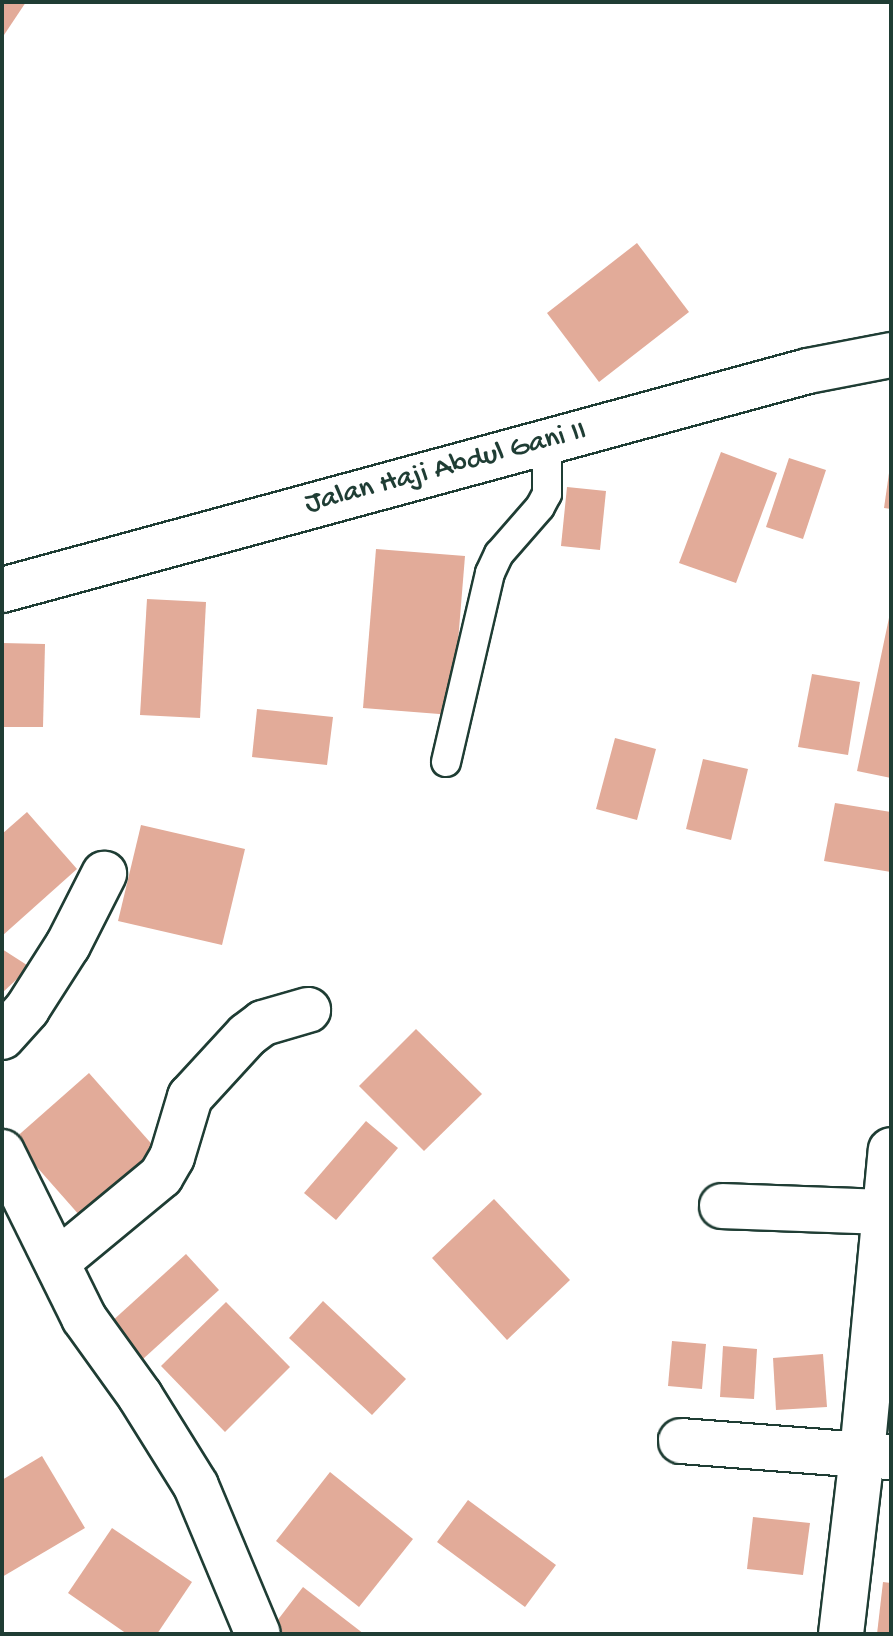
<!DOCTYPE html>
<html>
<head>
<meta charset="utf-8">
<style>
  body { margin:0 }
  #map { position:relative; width:893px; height:1636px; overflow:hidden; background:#fff; font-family:"Gochi Hand",sans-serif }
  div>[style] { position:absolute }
  .building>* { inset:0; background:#e2ab99 }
  .roads { filter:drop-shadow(2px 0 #1f3d34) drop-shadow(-2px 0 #1f3d34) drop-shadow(0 2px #1f3d34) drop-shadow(0 -2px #1f3d34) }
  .service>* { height:28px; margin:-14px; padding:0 14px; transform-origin:14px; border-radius:14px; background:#fff }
  .minor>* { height:44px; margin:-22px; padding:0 22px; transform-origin:22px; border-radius:22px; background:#fff }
  .tertiary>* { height:44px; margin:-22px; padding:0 22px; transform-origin:22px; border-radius:22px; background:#fff }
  span { translate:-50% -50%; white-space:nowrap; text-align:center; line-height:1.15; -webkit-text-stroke:8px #fff; paint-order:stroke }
  .street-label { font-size:30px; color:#1f3d34 }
  .frame { position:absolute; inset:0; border:4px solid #1f3d34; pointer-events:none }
</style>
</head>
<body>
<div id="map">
  <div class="building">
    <div style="clip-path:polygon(2px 2px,26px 2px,2px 38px)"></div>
    <div style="clip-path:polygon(637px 243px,689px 312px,599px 382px,547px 313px)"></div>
    <div style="clip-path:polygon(721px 452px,777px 473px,736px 583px,679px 563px)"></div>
    <div style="clip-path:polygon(789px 458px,826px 470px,803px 539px,766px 527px)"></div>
    <div style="clip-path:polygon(889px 473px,891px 473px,891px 509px,884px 508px)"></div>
    <div style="clip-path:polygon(567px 487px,606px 491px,600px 550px,561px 546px)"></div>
    <div style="clip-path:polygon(376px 549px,465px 556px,452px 715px,363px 708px)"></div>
    <div style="clip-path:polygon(147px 599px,206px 602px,200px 718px,140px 715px)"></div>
    <div style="clip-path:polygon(890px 613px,891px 613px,891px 778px,857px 771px)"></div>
    <div style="clip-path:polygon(2px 643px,45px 644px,43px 727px,2px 727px)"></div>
    <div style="clip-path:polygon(812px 674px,860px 682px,848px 755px,798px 747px)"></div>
    <div style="clip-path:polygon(257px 709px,333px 717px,327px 765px,252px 757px)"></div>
    <div style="clip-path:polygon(615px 738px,656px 749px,637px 820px,596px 809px)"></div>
    <div style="clip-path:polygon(703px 759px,748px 769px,731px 840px,686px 829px)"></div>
    <div style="clip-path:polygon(835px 803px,891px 812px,891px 872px,824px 861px)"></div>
    <div style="clip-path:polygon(27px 812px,77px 869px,2px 936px,2px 834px)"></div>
    <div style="clip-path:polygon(141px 825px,245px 849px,222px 945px,118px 921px)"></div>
    <div style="clip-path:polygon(2px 949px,30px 967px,2px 993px)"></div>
    <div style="clip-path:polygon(416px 1029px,482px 1094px,424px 1151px,359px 1086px)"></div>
    <div style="clip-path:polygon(89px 1073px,164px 1158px,88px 1225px,13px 1140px)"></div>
    <div style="clip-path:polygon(366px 1121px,398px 1148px,336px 1220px,304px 1193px)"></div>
    <div style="clip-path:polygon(494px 1199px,570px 1280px,507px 1340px,432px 1258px)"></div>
    <div style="clip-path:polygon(186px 1254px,219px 1290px,132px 1369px,99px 1333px)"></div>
    <div style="clip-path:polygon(323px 1301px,406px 1379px,372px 1415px,289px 1338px)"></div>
    <div style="clip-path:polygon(226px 1302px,290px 1367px,225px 1432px,161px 1366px)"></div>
    <div style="clip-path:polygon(672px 1341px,706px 1344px,702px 1389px,668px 1386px)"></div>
    <div style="clip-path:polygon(723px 1346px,757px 1349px,754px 1399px,720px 1397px)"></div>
    <div style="clip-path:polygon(823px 1354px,827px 1407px,776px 1410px,773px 1358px)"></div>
    <div style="clip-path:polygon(42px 1456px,85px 1528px,2px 1577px,2px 1480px)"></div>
    <div style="clip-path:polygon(330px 1472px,413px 1539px,359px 1607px,276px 1541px)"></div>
    <div style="clip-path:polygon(468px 1500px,556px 1565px,525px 1607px,437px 1542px)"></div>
    <div style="clip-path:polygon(753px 1517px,810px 1523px,803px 1575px,747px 1569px)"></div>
    <div style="clip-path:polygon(112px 1528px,192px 1582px,157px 1634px,127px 1634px,68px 1593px)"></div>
    <div style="clip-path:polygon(883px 1582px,891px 1583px,891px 1634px,877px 1634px)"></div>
    <div style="clip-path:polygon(303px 1587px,364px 1634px,267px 1634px)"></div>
  </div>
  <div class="roads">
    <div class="service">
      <div style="left:446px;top:762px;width:194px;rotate:-76.9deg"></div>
      <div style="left:490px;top:573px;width:21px;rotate:-65deg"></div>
      <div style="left:499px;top:554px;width:62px;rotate:-48.9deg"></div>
      <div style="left:540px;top:507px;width:15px;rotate:-62deg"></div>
      <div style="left:547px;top:494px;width:52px;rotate:-90deg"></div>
    </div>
    <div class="minor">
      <div style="left:2px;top:1037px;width:38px;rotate:-48deg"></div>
      <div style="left:27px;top:1009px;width:76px;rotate:-57.4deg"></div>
      <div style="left:68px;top:945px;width:80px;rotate:-63.1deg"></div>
      <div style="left:2px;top:1152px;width:185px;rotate:63.7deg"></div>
      <div style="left:84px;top:1318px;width:96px;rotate:54.3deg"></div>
      <div style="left:140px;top:1396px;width:106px;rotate:58.1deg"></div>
      <div style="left:196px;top:1486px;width:160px;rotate:67.3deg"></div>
      <div style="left:722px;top:1206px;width:161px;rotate:2.1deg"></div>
      <div style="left:57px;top:1262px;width:135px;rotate:-39.6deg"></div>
      <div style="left:161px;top:1176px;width:22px;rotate:-60deg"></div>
      <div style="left:172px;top:1157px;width:63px;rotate:-73.3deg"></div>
      <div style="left:190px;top:1097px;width:84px;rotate:-47.4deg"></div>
      <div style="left:247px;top:1035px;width:20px;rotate:-37deg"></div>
      <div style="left:263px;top:1023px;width:47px;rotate:-16.1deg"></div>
      <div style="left:681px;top:1441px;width:211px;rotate:4.4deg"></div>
      <div style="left:841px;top:1634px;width:181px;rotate:-83.3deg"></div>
      <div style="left:862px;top:1454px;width:305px;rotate:-84.6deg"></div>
    </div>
    <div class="tertiary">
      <div style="left:2px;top:590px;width:835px;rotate:-15.2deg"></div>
      <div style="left:808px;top:371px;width:85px;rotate:-10.9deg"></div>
    </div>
  </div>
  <div class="street-label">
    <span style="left:446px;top:469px;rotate:-15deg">Jalan Haji Abdul Gani II</span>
  </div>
  <div class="frame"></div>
</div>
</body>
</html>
